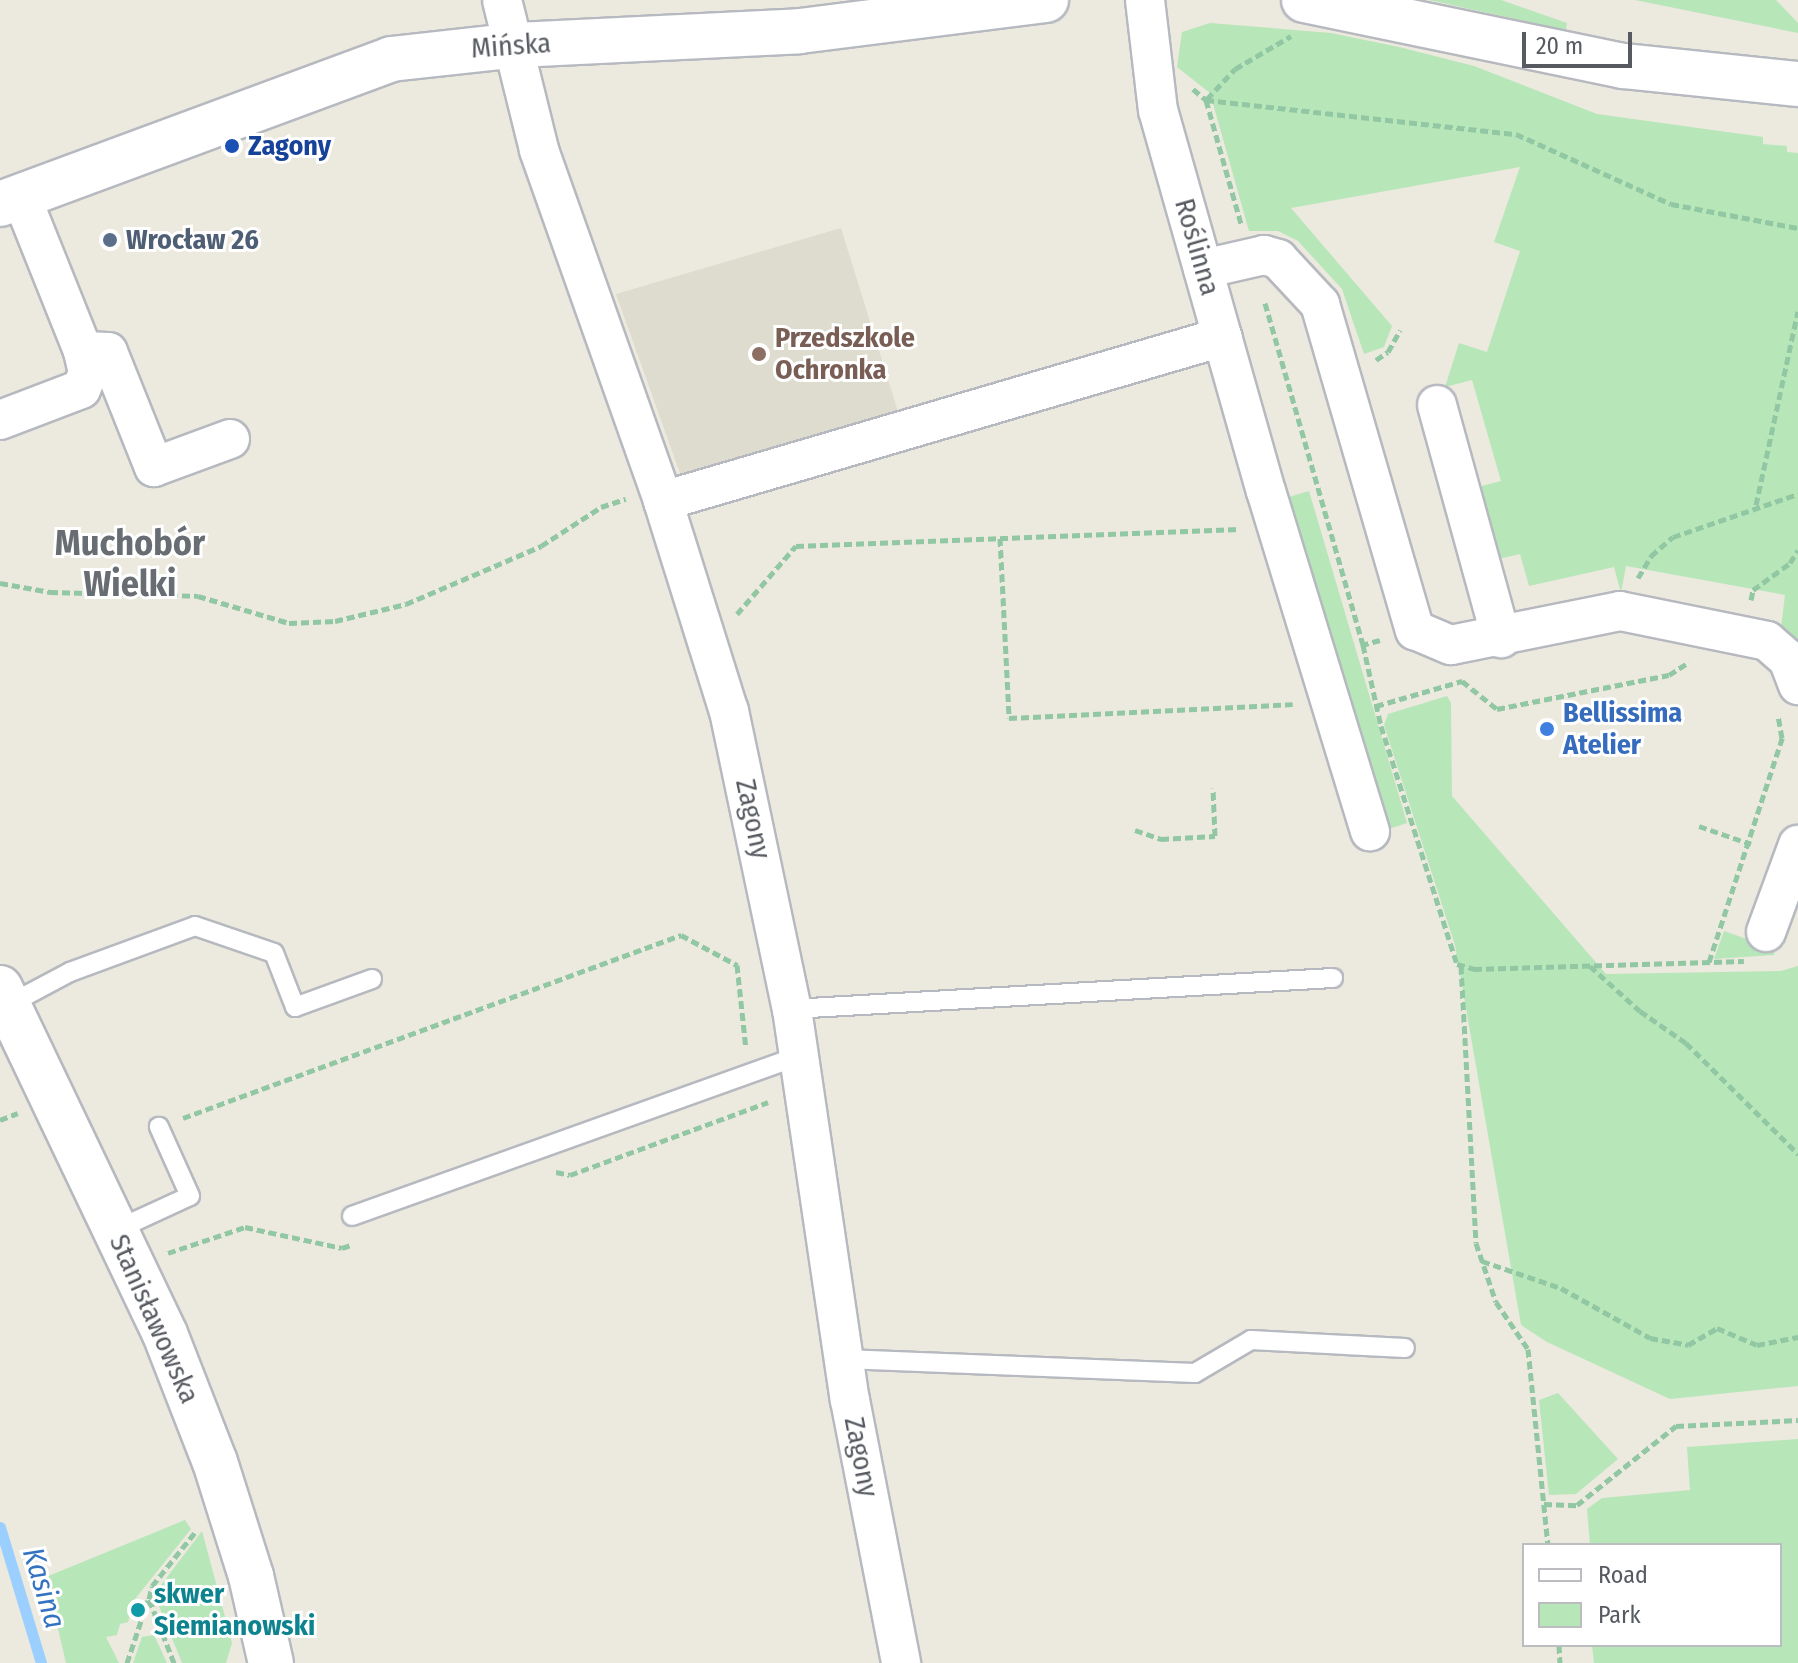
<!DOCTYPE html>
<html>
<head>
<meta charset="utf-8">
<style>
  body { margin:0 }
  #map { position:relative; width:1798px; height:1663px; overflow:hidden; background:#ece9de; font-family:"Fira Sans Condensed",sans-serif }
  div>[style] { position:absolute }
  .education>* { inset:0; background:#dedcce }
  .green>* { inset:0; background:#b7e6b9 }
  .stream>* { height:11px; margin:-5.5px; padding:0 5.5px; transform-origin:5.5px; border-radius:5.5px; background:#9bcfff }
  .path>* { height:5px; margin-top:-2.5px; transform-origin:0; background:repeating-linear-gradient(90deg,#91c7a2 0 8px,transparent 0 12px) }
  .roads { filter:drop-shadow(2px 0 #b6b9bf) drop-shadow(-2px 0 #b6b9bf) drop-shadow(0 2px #b6b9bf) drop-shadow(0 -2px #b6b9bf) }
  .lane>* { height:18px; margin:-9px; padding:0 9px; transform-origin:9px; border-radius:9px; background:#fff }
  .street>* { height:38px; margin:-19px; padding:0 19px; transform-origin:19px; border-radius:19px; background:#fff }
  .secondary>* { height:44px; margin:-22px; padding:0 22px; transform-origin:22px; border-radius:22px; background:#fff }
  .dots>* { width:22px; height:22px; translate:-50% -50%; box-sizing:border-box; border:4px solid #fff; border-radius:50% }
  span { translate:-50% -50%; white-space:nowrap; text-align:center; line-height:1.15; -webkit-text-stroke:6px #fff; paint-order:stroke }
  .street-label { font-size:28px; color:#575b61 }
  .transit-label { font-size:28px; color:#164399; font-weight:700 }
  .left { translate:0 -50%; text-align:left }
  .service-label { font-size:28px; color:#4e5e75; font-weight:700 }
  .education-label { font-size:28px; color:#785e54; font-weight:700 }
  .shop-label { font-size:28px; color:#366cbe; font-weight:700 }
  .culture-label { font-size:28px; color:#0d838f; font-weight:700 }
  .water-label { font-size:30px; color:#3473c1; font-style:italic }
  .district-label { font-size:36px; color:#686d73; font-weight:700 }
  .legend { position:absolute; left:1522px; top:1543px; width:260px; height:104px; box-sizing:border-box; background:#fff; border:2px solid #bcbdc0; margin:0; padding:10px 14px; list-style:none; font-size:24px; color:#575b61 }
  .legend li { display:flex; align-items:center; gap:16px; height:40px }
  .legend b { width:40px; border:2px solid #bcbdc0 }
  .scale { position:absolute; left:1522px; top:32px; width:110px; height:36px; box-sizing:border-box; border:4px solid #575b61; border-top:0; padding-left:10px; font-size:24px; line-height:28px; white-space:nowrap; color:#575b61; -webkit-text-stroke:6px #fff; paint-order:stroke }
</style>
</head>
<body>
<div id="map">
  <div class="education">
    <div style="clip-path:polygon(841px 228px,899px 415px,681px 476px,616px 294px)"></div>
  </div>
  <div class="green">
    <div style="clip-path:polygon(1429px 0,1501px 0,1567px 23px,1566px 30px)"></div>
    <div style="clip-path:polygon(1635px 0,1776px 0,1798px 23px,1798px 33px)"></div>
    <div style="clip-path:polygon(1210px 23px,1331px 33px,1399px 47px,1474px 66px,1597px 114px,1763px 137px,1763px 144px,1787px 146px,1787px 152px,1798px 153px,1798px 640px,1781px 627px,1785px 595px,1626px 566px,1621px 593px,1614px 567px,1529px 586px,1520px 554px,1494px 560px,1474px 488px,1501px 481px,1472px 380px,1445px 387px,1459px 343px,1487px 352px,1520px 251px,1494px 242px,1520px 167px,1291px 208px,1392px 326px,1384px 347px,1364px 354px,1342px 289px,1298px 241px,1278px 231px,1249px 231px,1210px 93px,1177px 67px,1182px 32px)"></div>
    <div style="clip-path:polygon(1309px 491px,1407px 823px,1386px 830px,1282px 499px)"></div>
    <div style="clip-path:polygon(1447px 696px,1451px 703px,1452px 796px,1606px 974px,1781px 971px,1798px 966px,1798px 1386px,1670px 1399px,1547px 1342px,1521px 1325px,1455px 945px,1384px 725px,1388px 714px)"></div>
    <div style="clip-path:polygon(1724px 931px,1775px 949px,1774px 955px,1714px 959px)"></div>
    <div style="clip-path:polygon(1558px 1393px,1618px 1459px,1576px 1494px,1549px 1495px,1539px 1400px)"></div>
    <div style="clip-path:polygon(1798px 1439px,1798px 1663px,1594px 1663px,1592px 1645px,1780px 1645px,1780px 1545px,1590px 1545px,1587px 1509px,1602px 1498px,1690px 1490px,1687px 1447px)"></div>
    <div style="clip-path:polygon(185px 1520px,191px 1529px,135px 1599px,128px 1622px,120px 1624px,117px 1635px,106px 1637px,119px 1663px,66px 1663px,46px 1577px)"></div>
    <div style="clip-path:polygon(202px 1531px,232px 1643px,226px 1663px,182px 1663px,157px 1601px,158px 1589px)"></div>
    <div style="clip-path:polygon(154px 1635px,167px 1663px,133px 1663px,142px 1637px)"></div>
  </div>
  <div class="stream">
    <div style="left:0;top:1527px;width:142px;rotate:73.2deg"></div>
  </div>
  <div class="path">
    <div style="left:1193px;top:89px;width:17px;rotate:40deg"></div>
    <div style="left:1206px;top:100px;width:129px;rotate:74.2deg"></div>
    <div style="left:1207px;top:99px;width:41px;rotate:-47deg"></div>
    <div style="left:1235px;top:69px;width:65px;rotate:-30.5deg"></div>
    <div style="left:1206px;top:100px;width:312px;rotate:6.3deg"></div>
    <div style="left:1516px;top:134px;width:170px;rotate:24.3deg"></div>
    <div style="left:1671px;top:204px;width:129px;rotate:10.7deg"></div>
    <div style="left:1265px;top:303px;width:356px;rotate:74deg"></div>
    <div style="left:1376px;top:360px;width:14px;rotate:-34deg"></div>
    <div style="left:1388px;top:352px;width:25px;rotate:-61deg"></div>
    <div style="left:1756px;top:505px;width:198px;rotate:-77.8deg"></div>
    <div style="left:1000px;top:538px;width:180px;rotate:87.1deg"></div>
    <div style="left:1009px;top:718px;width:284px;rotate:-2.8deg"></div>
    <div style="left:1638px;top:578px;width:26px;rotate:-59deg"></div>
    <div style="left:1651px;top:556px;width:29px;rotate:-41deg"></div>
    <div style="left:1673px;top:537px;width:132px;rotate:-19deg"></div>
    <div style="left:0;top:583px;width:51px;rotate:10.2deg"></div>
    <div style="left:50px;top:592px;width:148px;rotate:1.5deg"></div>
    <div style="left:198px;top:596px;width:95px;rotate:16.5deg"></div>
    <div style="left:289px;top:623px;width:46px;rotate:-2.5deg"></div>
    <div style="left:335px;top:621px;width:73px;rotate:-13.5deg"></div>
    <div style="left:406px;top:604px;width:147px;rotate:-23.2deg"></div>
    <div style="left:541px;top:546px;width:72px;rotate:-33deg"></div>
    <div style="left:601px;top:507px;width:26px;rotate:-18deg"></div>
    <div style="left:1751px;top:600px;width:10px;rotate:-79deg"></div>
    <div style="left:1753px;top:590px;width:46px;rotate:-36.1deg"></div>
    <div style="left:1790px;top:563px;width:15px;rotate:-58deg"></div>
    <div style="left:737px;top:614px;width:90px;rotate:-49.1deg"></div>
    <div style="left:796px;top:546px;width:444px;rotate:-2.2deg"></div>
    <div style="left:1380px;top:640px;width:18px;rotate:164deg"></div>
    <div style="left:1363px;top:645px;width:83px;rotate:77.5deg"></div>
    <div style="left:1381px;top:726px;width:250px;rotate:72.3deg"></div>
    <div style="left:1457px;top:964px;width:18px;rotate:16deg"></div>
    <div style="left:1474px;top:969px;width:270px;rotate:-1.7deg"></div>
    <div style="left:1376px;top:706px;width:90px;rotate:-16.2deg"></div>
    <div style="left:1462px;top:681px;width:45px;rotate:38.7deg"></div>
    <div style="left:1497px;top:709px;width:175px;rotate:-11.2deg"></div>
    <div style="left:1669px;top:675px;width:24px;rotate:-33deg"></div>
    <div style="left:1699px;top:826px;width:55px;rotate:19.1deg"></div>
    <div style="left:1135px;top:830px;width:28px;rotate:19deg"></div>
    <div style="left:1161px;top:839px;width:54px;rotate:-3.2deg"></div>
    <div style="left:1215px;top:836px;width:48px;rotate:-92.4deg"></div>
    <div style="left:1709px;top:962px;width:236px;rotate:-71.9deg"></div>
    <div style="left:1782px;top:738px;width:22px;rotate:-100deg"></div>
    <div style="left:1461px;top:966px;width:277px;rotate:86.9deg"></div>
    <div style="left:1476px;top:1243px;width:62px;rotate:71.3deg"></div>
    <div style="left:1496px;top:1302px;width:57px;rotate:55.8deg"></div>
    <div style="left:1528px;top:1349px;width:197px;rotate:84.2deg"></div>
    <div style="left:1590px;top:966px;width:67px;rotate:42deg"></div>
    <div style="left:1640px;top:1011px;width:56px;rotate:34.8deg"></div>
    <div style="left:1686px;top:1043px;width:158px;rotate:44.7deg"></div>
    <div style="left:183px;top:1118px;width:531px;rotate:-20.18deg"></div>
    <div style="left:681px;top:935px;width:64px;rotate:28.2deg"></div>
    <div style="left:737px;top:965px;width:84px;rotate:83.9deg"></div>
    <div style="left:0;top:1120px;width:19px;rotate:-21deg"></div>
    <div style="left:556px;top:1172px;width:14px;rotate:12deg"></div>
    <div style="left:570px;top:1175px;width:211px;rotate:-20.2deg"></div>
    <div style="left:168px;top:1253px;width:81px;rotate:-18.7deg"></div>
    <div style="left:245px;top:1227px;width:99px;rotate:12.2deg"></div>
    <div style="left:342px;top:1248px;width:9px;rotate:-18deg"></div>
    <div style="left:1482px;top:1261px;width:83px;rotate:18.9deg"></div>
    <div style="left:1561px;top:1288px;width:102px;rotate:29.3deg"></div>
    <div style="left:1650px;top:1338px;width:39px;rotate:10deg"></div>
    <div style="left:1688px;top:1345px;width:34px;rotate:-30deg"></div>
    <div style="left:1717px;top:1328px;width:43px;rotate:23deg"></div>
    <div style="left:1757px;top:1345px;width:42px;rotate:-11deg"></div>
    <div style="left:1544px;top:1504px;width:33px;rotate:2deg"></div>
    <div style="left:1577px;top:1505px;width:127px;rotate:-38.6deg"></div>
    <div style="left:1676px;top:1426px;width:122px;rotate:-2.8deg"></div>
    <div style="left:1559px;top:1645px;width:18px;rotate:87deg"></div>
    <div style="left:127px;top:1663px;width:66px;rotate:-71.6deg"></div>
    <div style="left:174px;top:1663px;width:69px;rotate:-111.3deg"></div>
    <div style="left:149px;top:1599px;width:13px;rotate:-77deg"></div>
    <div style="left:152px;top:1586px;width:70px;rotate:-51.3deg"></div>
  </div>
  <div class="roads">
    <div class="lane">
      <div style="left:8px;top:1005px;width:70px;rotate:-28deg"></div>
      <div style="left:70px;top:972px;width:133px;rotate:-20.2deg"></div>
      <div style="left:195px;top:926px;width:83px;rotate:18.9deg"></div>
      <div style="left:274px;top:953px;width:58px;rotate:68.7deg"></div>
      <div style="left:295px;top:1007px;width:82px;rotate:-20deg"></div>
      <div style="left:792px;top:1009px;width:542px;rotate:-3.28deg"></div>
      <div style="left:352px;top:1216px;width:475px;rotate:-19.7deg"></div>
      <div style="left:116px;top:1230px;width:81px;rotate:-24.7deg"></div>
      <div style="left:190px;top:1196px;width:76px;rotate:-114.2deg"></div>
      <div style="left:844px;top:1359px;width:351px;rotate:2.3deg"></div>
      <div style="left:1195px;top:1373px;width:65px;rotate:-30.5deg"></div>
      <div style="left:1251px;top:1340px;width:154px;rotate:3deg"></div>
    </div>
    <div class="street">
      <div style="left:502px;top:0;width:154px;rotate:76.1deg"></div>
      <div style="left:539px;top:150px;width:372px;rotate:70.5deg"></div>
      <div style="left:663px;top:501px;width:220px;rotate:72.6deg"></div>
      <div style="left:729px;top:711px;width:305px;rotate:78.1deg"></div>
      <div style="left:792px;top:1009px;width:395px;rotate:81.6deg"></div>
      <div style="left:850px;top:1400px;width:268px;rotate:79deg"></div>
      <div style="left:1145px;top:0;width:111px;rotate:83.3deg"></div>
      <div style="left:1158px;top:110px;width:396px;rotate:74.2deg"></div>
      <div style="left:1266px;top:491px;width:356px;rotate:73deg"></div>
      <div style="left:21px;top:196px;width:167px;rotate:68.2deg"></div>
      <div style="left:83px;top:351px;width:25px;rotate:2deg"></div>
      <div style="left:108px;top:352px;width:124px;rotate:68.2deg"></div>
      <div style="left:154px;top:467px;width:81px;rotate:-20.2deg"></div>
      <div style="left:1203px;top:269px;width:63px;rotate:-12.9deg"></div>
      <div style="left:1264px;top:255px;width:15px;rotate:16deg"></div>
      <div style="left:1278px;top:259px;width:62px;rotate:47deg"></div>
      <div style="left:1320px;top:304px;width:340px;rotate:73.8deg"></div>
      <div style="left:1415px;top:630px;width:39px;rotate:23deg"></div>
      <div style="left:1451px;top:645px;width:172px;rotate:-11.4deg"></div>
      <div style="left:1620px;top:611px;width:150px;rotate:11.5deg"></div>
      <div style="left:1767px;top:641px;width:28px;rotate:41deg"></div>
      <div style="left:1788px;top:659px;width:28px;rotate:69deg"></div>
      <div style="left:1437px;top:405px;width:242px;rotate:74.6deg"></div>
      <div style="left:0;top:420px;width:87px;rotate:-20.9deg"></div>
      <div style="left:81px;top:389px;width:17px;rotate:-66deg"></div>
      <div style="left:88px;top:373px;width:23px;rotate:-103deg"></div>
      <div style="left:663px;top:501px;width:583px;rotate:-16.35deg"></div>
      <div style="left:1766px;top:932px;width:93px;rotate:-69.8deg"></div>
    </div>
    <div class="secondary">
      <div style="left:1304px;top:0;width:326px;rotate:11.7deg"></div>
      <div style="left:1623px;top:66px;width:176px;rotate:5.9deg"></div>
      <div style="left:0;top:204px;width:417px;rotate:-20.3deg"></div>
      <div style="left:391px;top:59px;width:127px;rotate:-6.3deg"></div>
      <div style="left:517px;top:45px;width:283px;rotate:-2.8deg"></div>
      <div style="left:800px;top:31px;width:248px;rotate:-7.2deg"></div>
      <div style="left:0;top:988px;width:383px;rotate:64.5deg"></div>
      <div style="left:165px;top:1334px;width:137px;rotate:68.7deg"></div>
      <div style="left:215px;top:1462px;width:120px;rotate:72.5deg"></div>
      <div style="left:251px;top:1576px;width:89px;rotate:77.1deg"></div>
    </div>
  </div>
  <div class="dots">
    <div style="left:232px;top:146px;background:#1a4fb4"></div>
    <div style="left:110px;top:240px;background:#5c6f8a"></div>
    <div style="left:759px;top:354px;background:#8d6e63"></div>
    <div style="left:1547px;top:729px;background:#3f7fe0"></div>
    <div style="left:138px;top:1610px;background:#0f9aa8"></div>
  </div>
  <div class="street-label">
    <span style="left:511px;top:46px;rotate:-4deg">Mińska</span>
    <span style="left:1197px;top:247px;rotate:74deg">Roślinna</span>
    <span style="left:753px;top:819px;rotate:78deg">Zagony</span>
    <span style="left:154px;top:1319px;rotate:66deg">Stanisławowska</span>
    <span style="left:861px;top:1457px;rotate:79deg">Zagony</span>
  </div>
  <div class="transit-label">
    <span class="left" style="left:248px;top:146px">Zagony</span>
  </div>
  <div class="service-label">
    <span class="left" style="left:126px;top:240px">Wrocław 26</span>
  </div>
  <div class="education-label">
    <span class="left" style="left:775px;top:354px">Przedszkole<br>Ochronka</span>
  </div>
  <div class="shop-label">
    <span class="left" style="left:1563px;top:729px">Bellissima<br>Atelier</span>
  </div>
  <div class="culture-label">
    <span class="left" style="left:154px;top:1610px">skwer<br>Siemianowski</span>
  </div>
  <div class="water-label">
    <span style="left:44px;top:1588px;rotate:73deg">Kasina</span>
  </div>
  <div class="district-label">
    <span style="left:130px;top:564px">Muchobór<br>Wielki</span>
  </div>
  <ul class="legend">
  <li><b style="height:10px;background:#fff"></b>Road</li>
  <li><b style="height:22px;background:#b7e6b9"></b>Park</li>
  </ul>
  <div class="scale">20 m</div>
</div>
</body>
</html>
